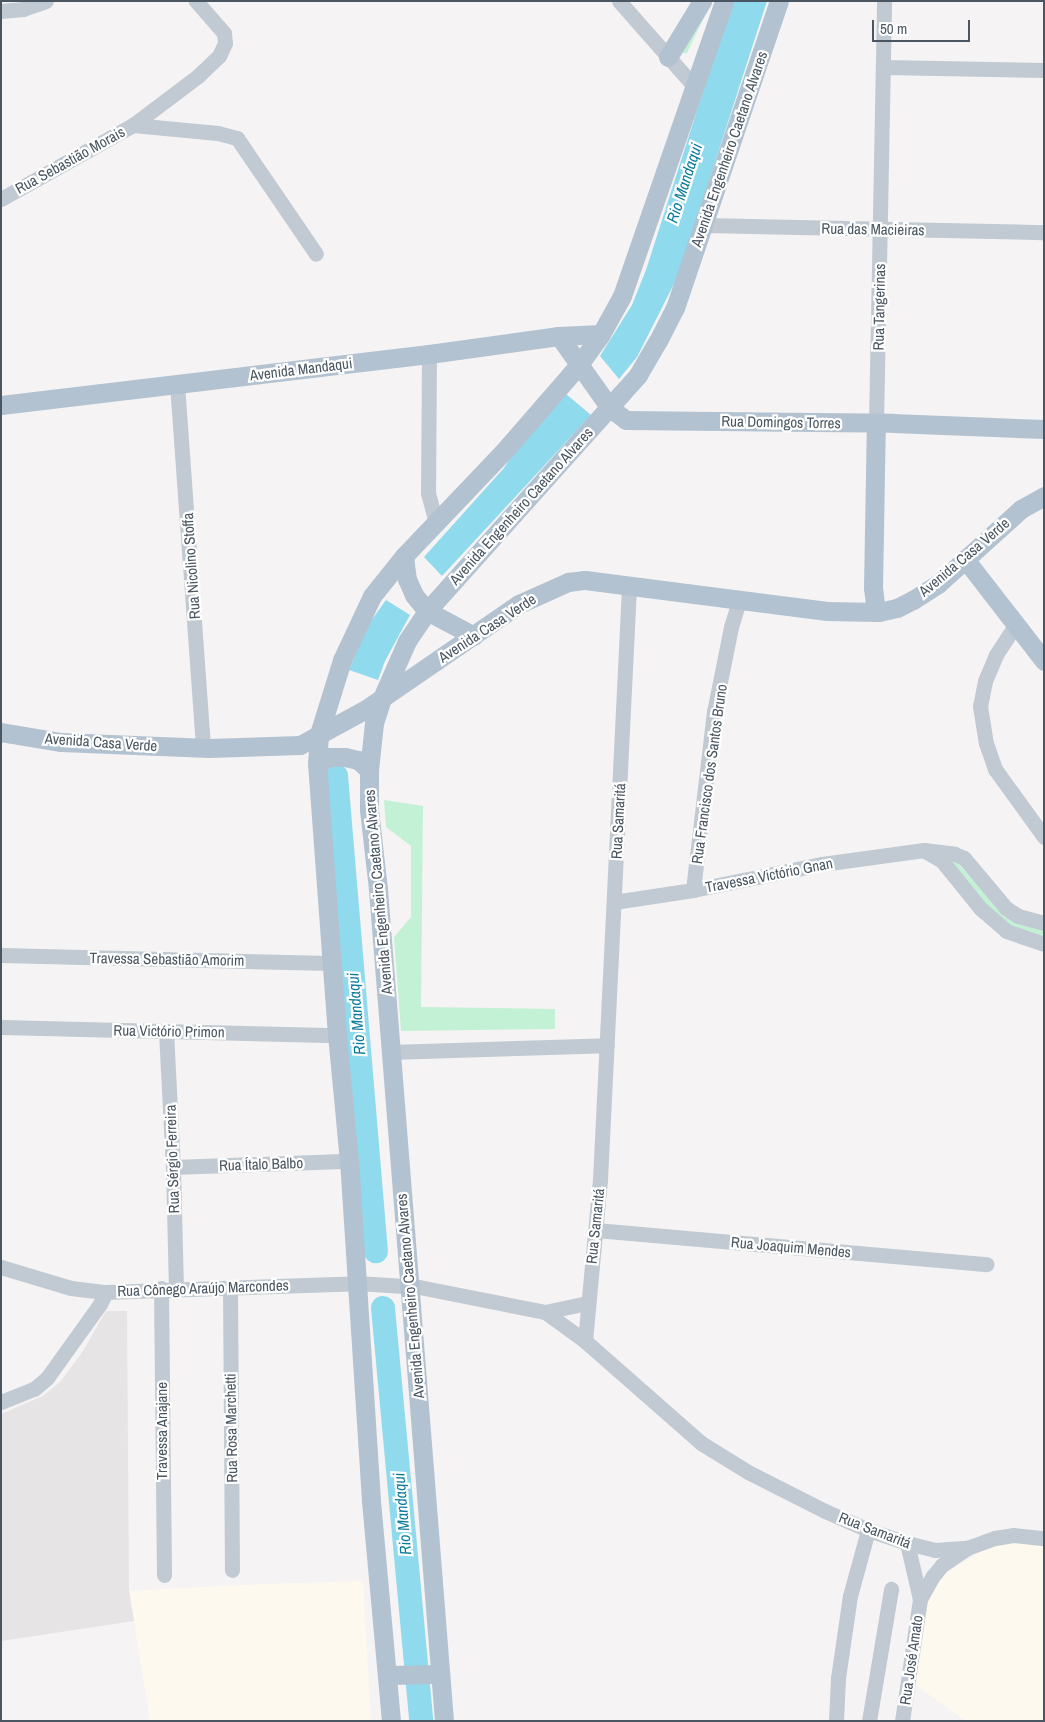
<!DOCTYPE html>
<html>
<head>
<meta charset="utf-8">
<style>
  body { margin:0 }
  #map { position:relative; width:1045px; height:1722px; overflow:hidden; background:#f5f3f3; font-family:"Archivo Narrow",sans-serif }
  div>[style] { position:absolute }
  .commercial>* { inset:0; background:#fdf9ef }
  .education>* { inset:0; background:#e6e4e5 }
  .green>* { inset:0; background:#c3f1d5 }
  .water>* { inset:0; background:#90daee }
  .river>* { height:24px; margin:-12px; padding:0 12px; transform-origin:12px; border-radius:12px; background:#90daee }
  .minor>* { height:15px; margin:-7.5px; padding:0 7.5px; transform-origin:7.5px; border-radius:7.5px; background:#c1cad2 }
  .major>* { height:19px; margin:-9.5px; padding:0 9.5px; transform-origin:9.5px; border-radius:9.5px; background:#b3c2d1 }
  span { translate:-50% -50%; white-space:nowrap; text-align:center; line-height:1.15; -webkit-text-stroke:4.5px #fff; paint-order:stroke }
  .street-label { font-size:15px; color:#4a5661 }
  .water-label { font-size:16px; color:#0c7c9b; font-style:italic }
  .frame { position:absolute; inset:0; border:2px solid #4a5661; pointer-events:none }
  .scale { position:absolute; left:872px; top:20px; width:98px; height:22px; box-sizing:border-box; border:2px solid #4a5661; border-top:0; padding-left:6px; font-size:15px; line-height:18px; white-space:nowrap; color:#4a5661; -webkit-text-stroke:4px #fff; paint-order:stroke }
</style>
</head>
<body>
<div id="map">
  <div class="commercial">
    <div style="clip-path:polygon(1006px 1541px,1044px 1546px,1044px 1721px,966px 1721px,914px 1684px,921px 1620px,932px 1591px,945px 1574px,983px 1550px)"></div>
    <div style="clip-path:polygon(363px 1581px,371px 1721px,150px 1721px,129px 1591px,261px 1584px)"></div>
  </div>
  <div class="education">
    <div style="clip-path:polygon(106px 1311px,127px 1311px,129px 1591px,134px 1621px,1px 1641px,1px 1414px,43px 1396px,60px 1382px,81px 1354px)"></div>
  </div>
  <div class="green">
    <div style="clip-path:polygon(706px 13px,687px 53px,682px 53px,680px 47px)"></div>
    <div style="clip-path:polygon(384px 800px,423px 806px,421px 1007px,555px 1009px,555px 1029px,401px 1031px,394px 937px,411px 917px,411px 846px,386px 827px)"></div>
    <div style="clip-path:polygon(953px 858px,990px 899px,1044px 930px,1044px 937px,1009px 926px,984px 903px,944px 859px)"></div>
  </div>
  <div class="water">
    <div style="clip-path:polygon(732px 1px,767px 1px,679px 274px,637px 357px,619px 379px,600px 356px,632px 305px,646px 270px)"></div>
    <div style="clip-path:polygon(566px 394px,591px 415px,442px 576px,424px 557px,504px 468px,519px 445px)"></div>
    <div style="clip-path:polygon(386px 600px,410px 615px,385px 661px,378px 680px,349px 670px,368px 625px)"></div>
  </div>
  <div class="river">
    <div style="left:336px;top:776px;width:477px;rotate:85.2deg"></div>
    <div style="left:383px;top:1308px;width:415px;rotate:84.7deg"></div>
  </div>
  <div class="minor">
    <div style="left:619px;top:1px;width:113px;rotate:48.6deg"></div>
    <div style="left:1px;top:11px;width:22px;rotate:-5deg"></div>
    <div style="left:23px;top:9px;width:24px;rotate:-19deg"></div>
    <div style="left:883px;top:67px;width:161px;rotate:1.1deg"></div>
    <div style="left:133px;top:125px;width:81px;rotate:-37deg"></div>
    <div style="left:198px;top:76px;width:29px;rotate:-44deg"></div>
    <div style="left:219px;top:56px;width:14px;rotate:-65deg"></div>
    <div style="left:225px;top:43px;width:10px;rotate:-96deg"></div>
    <div style="left:224px;top:33px;width:43px;rotate:-131.2deg"></div>
    <div style="left:1px;top:199px;width:151px;rotate:-29.3deg"></div>
    <div style="left:133px;top:125px;width:85px;rotate:5.4deg"></div>
    <div style="left:218px;top:133px;width:20px;rotate:15deg"></div>
    <div style="left:237px;top:138px;width:140px;rotate:55.7deg"></div>
    <div style="left:703px;top:225px;width:341px;rotate:1.2deg"></div>
    <div style="left:429px;top:354px;width:139px;rotate:90.4deg"></div>
    <div style="left:428px;top:493px;width:31px;rotate:75deg"></div>
    <div style="left:177px;top:384px;width:365px;rotate:85.9deg"></div>
    <div style="left:876px;top:423px;width:422px;rotate:-88.9deg"></div>
    <div style="left:1016px;top:624px;width:37px;rotate:123deg"></div>
    <div style="left:996px;top:655px;width:28px;rotate:113deg"></div>
    <div style="left:985px;top:681px;width:25px;rotate:101deg"></div>
    <div style="left:980px;top:706px;width:37px;rotate:81deg"></div>
    <div style="left:986px;top:743px;width:28px;rotate:71deg"></div>
    <div style="left:995px;top:769px;width:84px;rotate:54.2deg"></div>
    <div style="left:925px;top:851px;width:20px;rotate:30deg"></div>
    <div style="left:942px;top:861px;width:60px;rotate:51deg"></div>
    <div style="left:980px;top:908px;width:35px;rotate:41deg"></div>
    <div style="left:1006px;top:931px;width:40px;rotate:18.9deg"></div>
    <div style="left:693px;top:890px;width:179px;rotate:-83.3deg"></div>
    <div style="left:714px;top:712px;width:87px;rotate:-78.7deg"></div>
    <div style="left:731px;top:627px;width:28px;rotate:-73deg"></div>
    <div style="left:614px;top:902px;width:80px;rotate:-8.6deg"></div>
    <div style="left:693px;top:890px;width:132px;rotate:-11.4deg"></div>
    <div style="left:822px;top:864px;width:103px;rotate:-7.8deg"></div>
    <div style="left:924px;top:850px;width:31px;rotate:7deg"></div>
    <div style="left:955px;top:854px;width:10px;rotate:24deg"></div>
    <div style="left:964px;top:858px;width:65px;rotate:50deg"></div>
    <div style="left:1006px;top:908px;width:14px;rotate:34deg"></div>
    <div style="left:1018px;top:916px;width:27px;rotate:15deg"></div>
    <div style="left:1px;top:955px;width:331px;rotate:1.4deg"></div>
    <div style="left:1px;top:1027px;width:336px;rotate:1.4deg"></div>
    <div style="left:166px;top:1031px;width:136px;rotate:87.1deg"></div>
    <div style="left:173px;top:1167px;width:120px;rotate:88.6deg"></div>
    <div style="left:390px;top:1052px;width:217px;rotate:-1.8deg"></div>
    <div style="left:173px;top:1167px;width:176px;rotate:-2deg"></div>
    <div style="left:596px;top:1230px;width:392px;rotate:5deg"></div>
    <div style="left:1px;top:1267px;width:73px;rotate:16.7deg"></div>
    <div style="left:71px;top:1288px;width:35px;rotate:7deg"></div>
    <div style="left:106px;top:1292px;width:252px;rotate:-2deg"></div>
    <div style="left:358px;top:1283px;width:61px;rotate:3.8deg"></div>
    <div style="left:419px;top:1287px;width:128px;rotate:11.2deg"></div>
    <div style="left:545px;top:1312px;width:43px;rotate:-12.1deg"></div>
    <div style="left:230px;top:1287px;width:283px;rotate:89.6deg"></div>
    <div style="left:161px;top:1288px;width:287px;rotate:89.4deg"></div>
    <div style="left:545px;top:1312px;width:49px;rotate:35.9deg"></div>
    <div style="left:585px;top:1341px;width:154px;rotate:41.3deg"></div>
    <div style="left:701px;top:1443px;width:55px;rotate:31.7deg"></div>
    <div style="left:748px;top:1472px;width:86px;rotate:26.9deg"></div>
    <div style="left:825px;top:1511px;width:47px;rotate:23.8deg"></div>
    <div style="left:868px;top:1530px;width:41px;rotate:18.4deg"></div>
    <div style="left:907px;top:1543px;width:29px;rotate:14deg"></div>
    <div style="left:935px;top:1550px;width:32px;rotate:-4deg"></div>
    <div style="left:967px;top:1548px;width:30px;rotate:-20deg"></div>
    <div style="left:995px;top:1538px;width:18px;rotate:-9deg"></div>
    <div style="left:1013px;top:1535px;width:31px;rotate:6deg"></div>
    <div style="left:585px;top:1341px;width:162px;rotate:-84.7deg"></div>
    <div style="left:600px;top:1180px;width:595px;rotate:-87.2deg"></div>
    <div style="left:1px;top:1402px;width:35px;rotate:-22deg"></div>
    <div style="left:34px;top:1389px;width:17px;rotate:-40deg"></div>
    <div style="left:47px;top:1378px;width:91px;rotate:-54.4deg"></div>
    <div style="left:100px;top:1304px;width:13px;rotate:-63deg"></div>
    <div style="left:920px;top:1599px;width:26px;rotate:-61deg"></div>
    <div style="left:933px;top:1576px;width:14px;rotate:-51deg"></div>
    <div style="left:942px;top:1565px;width:29px;rotate:-34deg"></div>
    <div style="left:836px;top:1721px;width:43px;rotate:-87.3deg"></div>
    <div style="left:838px;top:1678px;width:83px;rotate:-81.7deg"></div>
    <div style="left:850px;top:1596px;width:68px;rotate:-74.7deg"></div>
    <div style="left:869px;top:1721px;width:134px;rotate:-80.5deg"></div>
    <div style="left:902px;top:1721px;width:123px;rotate:-81.6deg"></div>
    <div style="left:920px;top:1599px;width:57px;rotate:-103.1deg"></div>
  </div>
  <div class="major">
    <div style="left:668px;top:57px;width:66px;rotate:-58.7deg"></div>
    <div style="left:559px;top:336px;width:88px;rotate:54.7deg"></div>
    <div style="left:610px;top:408px;width:20px;rotate:37deg"></div>
    <div style="left:626px;top:420px;width:267px;rotate:0.6deg"></div>
    <div style="left:893px;top:423px;width:151px;rotate:2.3deg"></div>
    <div style="left:1px;top:405px;width:431px;rotate:-6.8deg"></div>
    <div style="left:429px;top:354px;width:131px;rotate:-7.9deg"></div>
    <div style="left:559px;top:336px;width:42px;rotate:-2.7deg"></div>
    <div style="left:404px;top:556px;width:23px;rotate:83deg"></div>
    <div style="left:407px;top:579px;width:17px;rotate:66deg"></div>
    <div style="left:414px;top:595px;width:21px;rotate:51deg"></div>
    <div style="left:427px;top:611px;width:53px;rotate:28deg"></div>
    <div style="left:965px;top:559px;width:129px;rotate:52.2deg"></div>
    <div style="left:876px;top:612px;width:24px;rotate:-97deg"></div>
    <div style="left:873px;top:588px;width:165px;rotate:-89deg"></div>
    <div style="left:1px;top:732px;width:61px;rotate:9.5deg"></div>
    <div style="left:61px;top:742px;width:148px;rotate:2.3deg"></div>
    <div style="left:209px;top:748px;width:91px;rotate:-1.9deg"></div>
    <div style="left:300px;top:745px;width:75px;rotate:-28.6deg"></div>
    <div style="left:366px;top:709px;width:186px;rotate:-34.5deg"></div>
    <div style="left:519px;top:604px;width:54px;rotate:-24.2deg"></div>
    <div style="left:568px;top:582px;width:17px;rotate:-7deg"></div>
    <div style="left:585px;top:580px;width:244px;rotate:7.3deg"></div>
    <div style="left:827px;top:611px;width:52px;rotate:1.1deg"></div>
    <div style="left:879px;top:612px;width:18px;rotate:-13deg"></div>
    <div style="left:897px;top:608px;width:18px;rotate:-27deg"></div>
    <div style="left:913px;top:600px;width:30px;rotate:-33deg"></div>
    <div style="left:938px;top:584px;width:112px;rotate:-42.1deg"></div>
    <div style="left:1021px;top:509px;width:26px;rotate:-29deg"></div>
    <div style="left:317px;top:764px;width:14px;rotate:-30deg"></div>
    <div style="left:329px;top:757px;width:16px"></div>
    <div style="left:345px;top:757px;width:13px;rotate:13deg"></div>
    <div style="left:358px;top:760px;width:15px;rotate:42deg"></div>
    <div style="left:388px;top:1675px;width:52px;rotate:-1.1deg"></div>
    <div style="left:391px;top:1721px;width:222px;rotate:-95.2deg"></div>
    <div style="left:371px;top:1500px;width:340px;rotate:-93.7deg"></div>
    <div style="left:349px;top:1161px;width:127px;rotate:-95.4deg"></div>
    <div style="left:337px;top:1035px;width:272px;rotate:-94.2deg"></div>
    <div style="left:317px;top:764px;width:30px;rotate:-86deg"></div>
    <div style="left:319px;top:734px;width:77px;rotate:-72.7deg"></div>
    <div style="left:342px;top:660px;width:71px;rotate:-64.9deg"></div>
    <div style="left:372px;top:596px;width:51px;rotate:-51.3deg"></div>
    <div style="left:404px;top:556px;width:145px;rotate:-46.4deg"></div>
    <div style="left:504px;top:451px;width:113px;rotate:-49deg"></div>
    <div style="left:578px;top:366px;width:39px;rotate:-54deg"></div>
    <div style="left:601px;top:334px;width:43px;rotate:-61.1deg"></div>
    <div style="left:622px;top:296px;width:312px;rotate:-70.9deg"></div>
    <div style="left:444px;top:1721px;width:835px;rotate:-94.54deg"></div>
    <div style="left:378px;top:889px;width:80px;rotate:-96.5deg"></div>
    <div style="left:369px;top:810px;width:40px;rotate:-90deg"></div>
    <div style="left:369px;top:770px;width:47px;rotate:-83.9deg"></div>
    <div style="left:374px;top:723px;width:26px;rotate:-72deg"></div>
    <div style="left:382px;top:698px;width:62px;rotate:-66.3deg"></div>
    <div style="left:407px;top:641px;width:36px;rotate:-56deg"></div>
    <div style="left:427px;top:611px;width:292px;rotate:-48.2deg"></div>
    <div style="left:622px;top:393px;width:24px;rotate:-48deg"></div>
    <div style="left:638px;top:375px;width:39px;rotate:-60deg"></div>
    <div style="left:658px;top:341px;width:37px;rotate:-63deg"></div>
    <div style="left:675px;top:308px;width:324px;rotate:-71.3deg"></div>
  </div>
  <div class="street-label">
    <span style="left:729px;top:149px;rotate:-71deg">Avenida Engenheiro Caetano Alvares</span>
    <span style="left:70px;top:160px;rotate:-29deg">Rua Sebastião Morais</span>
    <span style="left:873px;top:229px;rotate:1deg">Rua das Macieiras</span>
    <span style="left:879px;top:307px;rotate:-89deg">Rua Tangerinas</span>
    <span style="left:301px;top:369px;rotate:-7deg">Avenida Mandaqui</span>
    <span style="left:781px;top:422px;rotate:1deg">Rua Domingos Torres</span>
    <span style="left:521px;top:506px;rotate:-48deg">Avenida Engenheiro Caetano Alvares</span>
    <span style="left:964px;top:557px;rotate:-40deg">Avenida Casa Verde</span>
    <span style="left:191px;top:566px;rotate:-94deg">Rua Nicolino Stoffa</span>
    <span style="left:487px;top:628px;rotate:-33deg">Avenida Casa Verde</span>
    <span style="left:101px;top:742px;rotate:4deg">Avenida Casa Verde</span>
    <span style="left:709px;top:774px;rotate:-82deg">Rua Francisco dos Santos Bruno</span>
    <span style="left:618px;top:821px;rotate:-87deg">Rua Samaritá</span>
    <span style="left:769px;top:875px;rotate:-11deg">Travessa Victório Gnan</span>
    <span style="left:378px;top:892px;rotate:-95deg">Avenida Engenheiro Caetano Alvares</span>
    <span style="left:167px;top:959px;rotate:1deg">Travessa Sebastião Amorim</span>
    <span style="left:169px;top:1031px;rotate:1deg">Rua Victório Primon</span>
    <span style="left:172px;top:1159px;rotate:-92deg">Rua Sérgio Ferreira</span>
    <span style="left:261px;top:1164px;rotate:-2deg">Rua Ítalo Balbo</span>
    <span style="left:595px;top:1226px;rotate:-84deg">Rua Samaritá</span>
    <span style="left:791px;top:1247px;rotate:5deg">Rua Joaquim Mendes</span>
    <span style="left:203px;top:1288px;rotate:-2deg">Rua Cônego Araújo Marcondes</span>
    <span style="left:410px;top:1296px;rotate:-95deg">Avenida Engenheiro Caetano Alvares</span>
    <span style="left:231px;top:1428px;rotate:-91deg">Rua Rosa Marchetti</span>
    <span style="left:162px;top:1431px;rotate:-90deg">Travessa Anajane</span>
    <span style="left:875px;top:1530px;rotate:21deg">Rua Samaritá</span>
    <span style="left:911px;top:1660px;rotate:-82deg">Rua José Amato</span>
  </div>
  <div class="water-label">
    <span style="left:684px;top:183px;rotate:-72deg">Rio Mandaqui</span>
    <span style="left:356px;top:1014px;rotate:-95deg">Rio Mandaqui</span>
    <span style="left:402px;top:1514px;rotate:-95deg">Rio Mandaqui</span>
  </div>
  <div class="frame"></div>
  <div class="scale">50 m</div>
</div>
</body>
</html>
